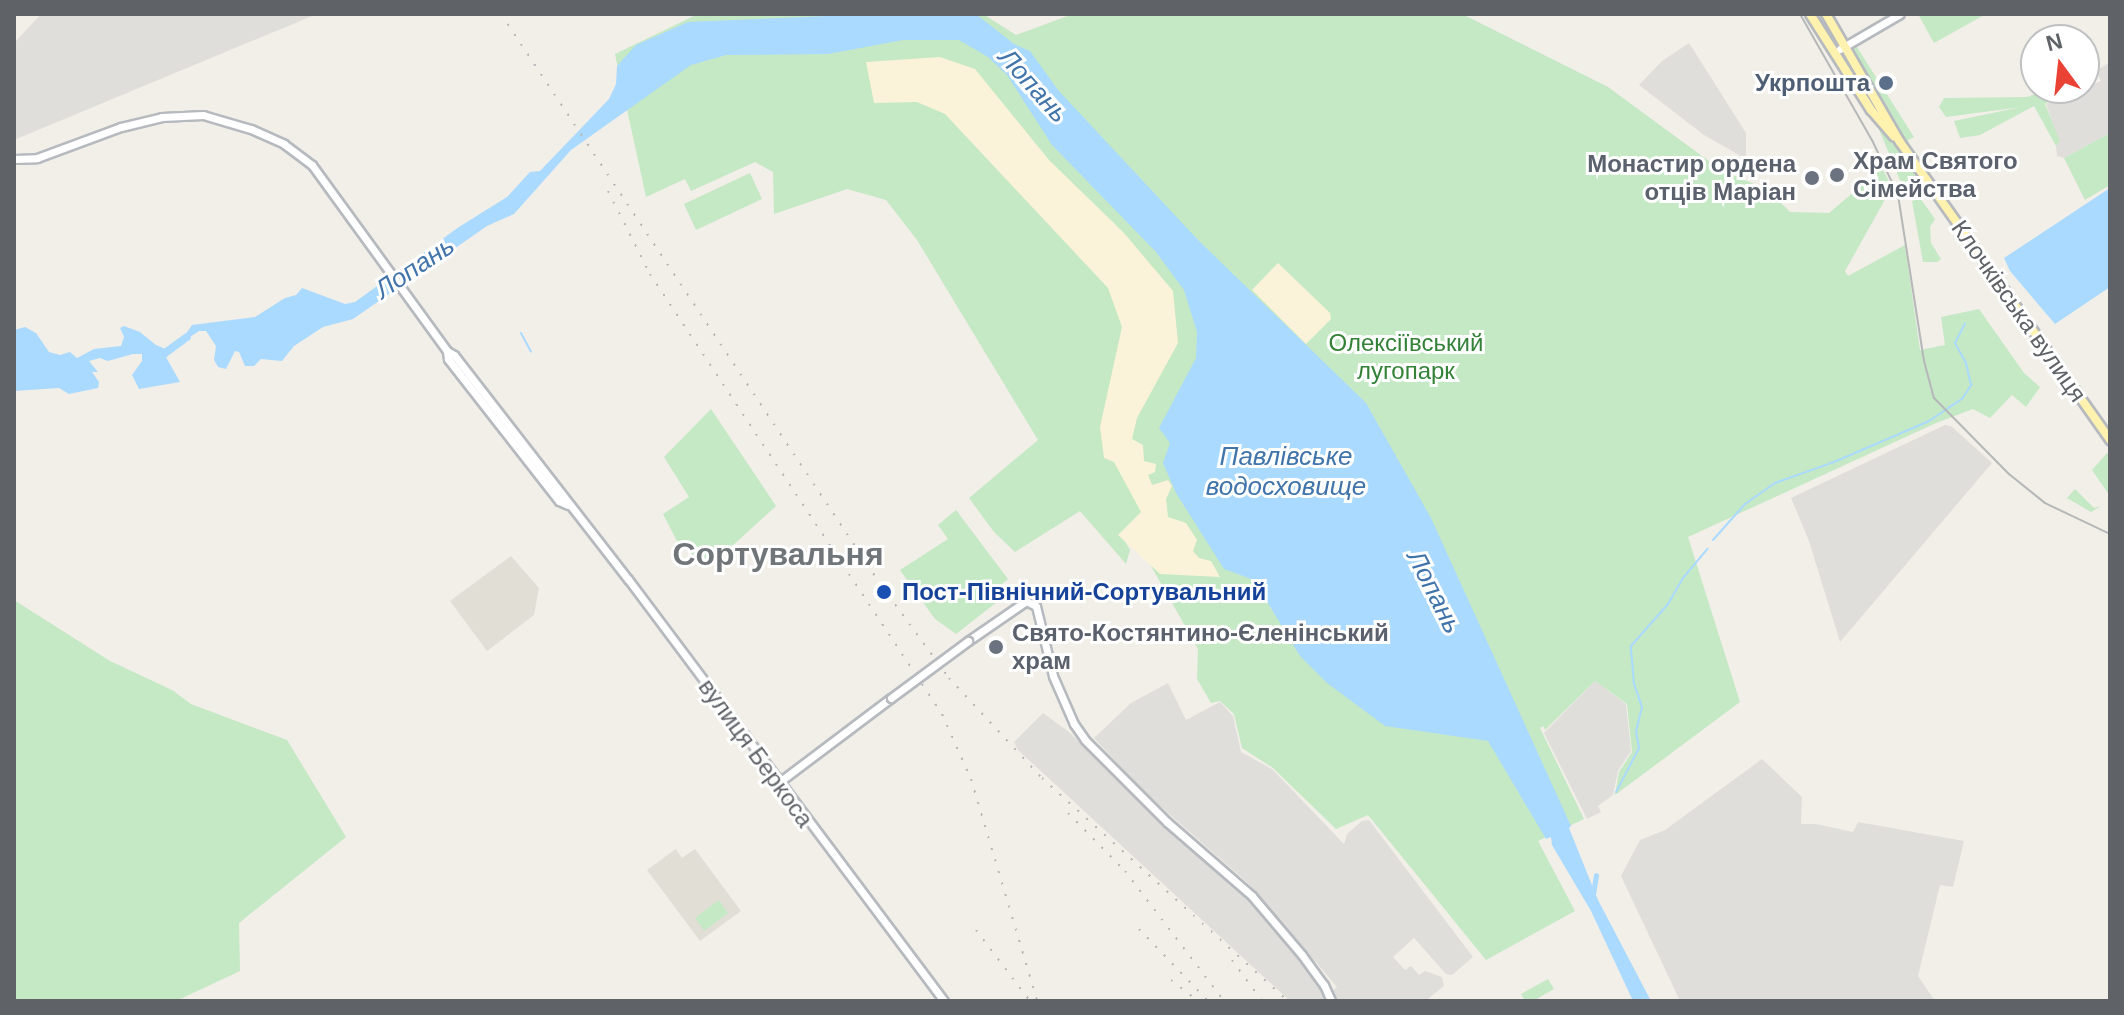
<!DOCTYPE html>
<html>
<head>
<meta charset="utf-8">
<style>
  body { margin:0 }
  #map { position:relative; width:2124px; height:1015px; overflow:hidden; background:#f1efe8; font-family:Helvetica,sans-serif }
  div>[style] { position:absolute }
  .industrial>* { inset:0; background:#e0deda }
  .education>* { inset:0; background:#e1ded6 }
  .green>* { inset:0; background:#c5e8c5 }
  .sand>* { inset:0; background:#fbf3d9 }
  .water>* { inset:0; background:#aadaff }
  .stream>* { height:2px; margin:-1px; padding:0 1px; transform-origin:1px; border-radius:1px; background:#aadaff }
  .canal>* { height:5px; margin:-2.5px; padding:0 2.5px; transform-origin:2.5px; border-radius:2.5px; background:#aadaff }
  .river>* { height:8px; margin:-4px; padding:0 4px; transform-origin:4px; border-radius:4px; background:#aadaff }
  .roads { filter:drop-shadow(2px 0 #b6babf) drop-shadow(-2px 0 #b6babf) drop-shadow(0 2px #b6babf) drop-shadow(0 -2px #b6babf) }
  .secondary>* { height:7px; margin:-3.5px; padding:0 3.5px; transform-origin:3.5px; border-radius:3.5px; background:#fff }
  .primary>* { height:8px; margin:-4px; padding:0 4px; transform-origin:4px; border-radius:4px; background:#fff2af }
  .tram>* { height:2px; margin:-1px; padding:0 1px; transform-origin:1px; border-radius:1px; background:#b6b7b8 }
  .rail>* { height:2px; margin-top:-1px; transform-origin:0; background:repeating-linear-gradient(90deg,#b6b7b8 0 2px,transparent 0 12px) }
  .bridges { filter:drop-shadow(2px 0 #b6babf) drop-shadow(-2px 0 #b6babf) drop-shadow(0 2px #b6babf) drop-shadow(0 -2px #b6babf) }
  .secondary-bridge>* { height:7px; margin:-3.5px; padding:0 3.5px; transform-origin:3.5px; border-radius:3.5px; background:#fff }
  .dots>* { width:22px; height:22px; translate:-50% -50%; box-sizing:border-box; border:4px solid #fff; border-radius:50% }
  span { translate:-50% -50%; white-space:nowrap; text-align:center; line-height:1.15; -webkit-text-stroke:6px #fff; paint-order:stroke }
  .service-label { font-size:24px; color:#4e5e75; font-weight:700 }
  .right { translate:-100% -50%; text-align:right }
  .worship-label { font-size:24px; color:#5b616d; font-weight:700 }
  .left { translate:0 -50%; text-align:left }
  .street-label { font-size:24px; color:#5f6368 }
  .park-label { font-size:24px; color:#348238 }
  .transit-label { font-size:24px; color:#164399; font-weight:700 }
  .water-label { font-size:26px; color:#4174aa; font-style:italic }
  .district-label { font-size:32px; color:#70757a; font-weight:700 }
  .frame { position:absolute; inset:0; border:16px solid #5f6368; pointer-events:none }
  .north { position:absolute; left:2020px; top:24px; width:80px; height:80px; box-sizing:border-box; background:#fff; border:2px solid #bfc1c3; border-radius:50%; rotate:345deg; font-size:22px; font-weight:700; line-height:32px; text-align:center; color:#5f6368 }
  .north::after { content:''; display:block; margin:auto; width:28px; height:36px; background:#ea4335; clip-path:polygon(50% 0,100% 100%,50% 72%,0 100%) }
</style>
</head>
<body>
<div id="map">
  <div class="industrial">
    <div style="clip-path:polygon(41px 14px,317px 14px,14px 140px,14px 43px)"></div>
    <div style="clip-path:polygon(1689px 43px,1746px 133px,1746px 159px,1704px 135px,1639px 85px,1662px 61px)"></div>
    <div style="clip-path:polygon(2110px 62px,2110px 133px,2064px 158px,2057px 156px,2056px 146px,2059px 141px,2046px 104px,2101px 81px,2096px 71px)"></div>
    <div style="clip-path:polygon(1945px 425px,1951px 426px,1992px 463px,1840px 642px,1809px 541px,1791px 498px)"></div>
    <div style="clip-path:polygon(1595px 681px,1626px 704px,1631px 751px,1618px 771px,1613px 795px,1598px 806px,1601px 812px,1587px 819px,1544px 733px)"></div>
    <div style="clip-path:polygon(1168px 683px,1186px 720px,1220px 702px,1233px 716px,1241px 752px,1272px 769px,1344px 844px,1347px 834px,1362px 821px,1369px 820px,1473px 957px,1452px 975px,1446px 974px,1414px 938px,1393px 957px,1405px 970px,1411px 966px,1419px 975px,1425px 971px,1442px 977px,1444px 986px,1425px 1001px,1334px 1001px,1330px 993px,1337px 987px,1250px 885px,1143px 791px,1094px 738px,1131px 703px)"></div>
    <div style="clip-path:polygon(1043px 713px,1069px 732px,1150px 811px,1249px 899px,1316px 977px,1327px 1001px,1290px 1001px,1018px 750px,1014px 742px)"></div>
    <div style="clip-path:polygon(1762px 759px,1802px 797px,1801px 824px,1816px 824px,1853px 832px,1858px 822px,1964px 841px,1953px 887px,1940px 885px,1918px 976px,1935px 1001px,1680px 1001px,1621px 876px,1640px 840px,1665px 830px)"></div>
  </div>
  <div class="education">
    <div style="clip-path:polygon(511px 556px,539px 588px,534px 615px,487px 651px,450px 601px)"></div>
    <div style="clip-path:polygon(676px 849px,682px 858px,695px 849px,741px 911px,700px 941px,647px 870px)"></div>
  </div>
  <div class="green">
    <div style="clip-path:polygon(698px 14px,983px 14px,1016px 35px,1073px 14px,1462px 14px,1608px 87px,1721px 170px,1768px 190px,1790px 212px,1829px 213px,1882px 168px,1892px 187px,1845px 271px,1848px 276px,1905px 245px,1920px 350px,1945px 345px,1941px 317px,1979px 309px,2024px 373px,2040px 387px,2026px 407px,2012px 395px,1990px 418px,1973px 409px,1936px 423px,1688px 537px,1740px 702px,1615px 795px,1619px 772px,1632px 752px,1627px 704px,1595px 681px,1545px 730px,1543px 726px,1540px 728px,1584px 819px,1538px 841px,1575px 911px,1486px 960px,1368px 815px,1336px 829px,1273px 768px,1242px 748px,1234px 714px,1220px 701px,1211px 703px,1197px 679px,1198px 649px,1163px 587px,1147px 559px,1122px 536px,1130px 550px,1126px 564px,1080px 511px,1015px 552px,994px 532px,969px 498px,1038px 440px,917px 240px,886px 200px,847px 189px,774px 214px,773px 172px,755px 162px,691px 191px,685px 179px,646px 197px,615px 54px)"></div>
    <div style="clip-path:polygon(1918px 14px,1986px 14px,1934px 43px)"></div>
    <div style="clip-path:polygon(1855px 44px,1914px 137px,1905px 142px,1930px 186px,1907px 197px,1871px 110px,1834px 53px)"></div>
    <div style="clip-path:polygon(2052px 88px,2068px 88px,2045px 104px,2060px 141px,2056px 146px,2034px 106px,1980px 135px,1960px 138px,1954px 121px,2021px 107px,1946px 117px,1939px 107px,1944px 98px,2027px 97px)"></div>
    <div style="clip-path:polygon(2110px 133px,2110px 185px,2085px 200px,2064px 158px)"></div>
    <div style="clip-path:polygon(750px 173px,762px 199px,696px 230px,684px 204px)"></div>
    <div style="clip-path:polygon(1920px 198px,1935px 219px,1930px 227px,1931px 243px,1941px 259px,1937px 262px,1923px 262px,1912px 201px)"></div>
    <div style="clip-path:polygon(711px 409px,776px 506px,708px 568px,677px 541px,663px 514px,689px 497px,664px 457px)"></div>
    <div style="clip-path:polygon(2107px 453px,2110px 454px,2110px 496px,2092px 470px)"></div>
    <div style="clip-path:polygon(2075px 489px,2094px 508px,2101px 506px,2091px 512px,2067px 498px)"></div>
    <div style="clip-path:polygon(956px 510px,1008px 579px,991px 593px,997px 602px,956px 634px,935px 619px,900px 570px,948px 539px,938px 525px)"></div>
    <div style="clip-path:polygon(14px 600px,110px 661px,172px 690px,191px 704px,287px 740px,346px 837px,239px 923px,240px 971px,176px 1001px,14px 1001px)"></div>
    <div style="clip-path:polygon(719px 900px,728px 913px,704px 931px,695px 918px)"></div>
    <div style="clip-path:polygon(1548px 979px,1554px 989px,1533px 1001px,1525px 1001px,1521px 994px)"></div>
  </div>
  <div class="sand">
    <div style="clip-path:polygon(940px 57px,975px 69px,1049px 160px,1124px 233px,1173px 291px,1178px 343px,1137px 418px,1132px 439px,1143px 445px,1144px 461px,1156px 464px,1155px 472px,1148px 475px,1152px 485px,1168px 480px,1172px 486px,1166px 499px,1168px 517px,1186px 523px,1197px 540px,1193px 551px,1199px 558px,1211px 561px,1220px 577px,1160px 574px,1118px 535px,1141px 512px,1114px 462px,1104px 458px,1100px 427px,1122px 327px,1108px 288px,945px 114px,917px 102px,874px 103px,866px 62px)"></div>
    <div style="clip-path:polygon(1278px 263px,1330px 313px,1331px 319px,1306px 344px,1252px 290px)"></div>
  </div>
  <div class="water">
    <div style="clip-path:polygon(877px 14px,976px 14px,1014px 44px,1030px 51px,1058px 90px,1198px 240px,1366px 403px,1431px 518px,1571px 826px,1569px 828px,1598px 900px,1651px 1001px,1633px 1001px,1591px 911px,1552px 845px,1551px 837px,1546px 839px,1488px 741px,1385px 726px,1327px 683px,1300px 656px,1254px 580px,1224px 569px,1176px 493px,1163px 463px,1170px 443px,1159px 428px,1196px 358px,1197px 332px,1184px 290px,1156px 252px,1052px 145px,1007px 75px,988px 57px,959px 40px,903px 40px,828px 54px,726px 55px,691px 65px,571px 150px,514px 214px,487px 226px,353px 319px,323px 327px,294px 346px,282px 361px,261px 359px,254px 366px,245px 366px,239px 352px,235px 351px,226px 369px,218px 367px,214px 360px,216px 346px,206px 331px,199px 331px,179px 344px,192px 325px,255px 317px,285px 298px,296px 295px,302px 288px,345px 304px,355px 302px,459px 227px,507px 197px,530px 172px,540px 171px,609px 99px,616px 84px,617px 66px,636px 45px,688px 22px)"></div>
    <div style="clip-path:polygon(2110px 188px,2110px 287px,2055px 324px,2010px 271px,2004px 258px)"></div>
    <div style="clip-path:polygon(124px 326px,140px 332px,162px 350px,180px 382px,139px 389px,132px 375px,142px 361px,142px 354px,133px 354px,108px 361px,100px 358px,89px 361px,98px 372px,92px 372px,99px 382px,98px 388px,69px 394px,59px 388px,14px 391px,14px 330px,25px 327px,36px 333px,49px 352px,60px 355px,70px 352px,77px 358px,94px 349px,121px 346px,124px 337px,120px 328px)"></div>
  </div>
  <div class="stream">
    <div style="left:521px;top:333px;width:21px;rotate:62deg"></div>
    <div style="left:1713px;top:540px;width:48px;rotate:-48.4deg"></div>
    <div style="left:1745px;top:504px;width:37px;rotate:-35deg"></div>
    <div style="left:1775px;top:483px;width:63px;rotate:-19.6deg"></div>
    <div style="left:1834px;top:462px;width:103px;rotate:-23.3deg"></div>
    <div style="left:1929px;top:421px;width:40px;rotate:-34deg"></div>
    <div style="left:1962px;top:399px;width:17px;rotate:-57deg"></div>
    <div style="left:1971px;top:385px;width:23px;rotate:-103deg"></div>
    <div style="left:1966px;top:363px;width:23px;rotate:-119deg"></div>
    <div style="left:1955px;top:343px;width:22px;rotate:-63deg"></div>
    <div style="left:1616px;top:792px;width:50px;rotate:-62.4deg"></div>
    <div style="left:1639px;top:748px;width:17px;rotate:-100deg"></div>
    <div style="left:1636px;top:731px;width:25px;rotate:-76deg"></div>
    <div style="left:1642px;top:707px;width:24px;rotate:-109deg"></div>
    <div style="left:1634px;top:684px;width:38px;rotate:-95deg"></div>
    <div style="left:1631px;top:646px;width:56px;rotate:-48.6deg"></div>
    <div style="left:1668px;top:604px;width:30px;rotate:-60deg"></div>
    <div style="left:1683px;top:578px;width:38px;rotate:-50deg"></div>
  </div>
  <div class="canal">
    <div style="left:1593px;top:894px;width:19px;rotate:-81deg"></div>
  </div>
  <div class="river">
    <div style="left:155px;top:349px;width:11px;rotate:22deg"></div>
    <div style="left:165px;top:353px;width:27px;rotate:-36deg"></div>
  </div>
  <div class="roads">
    <div class="secondary">
      <div style="left:1840px;top:49px;width:69px;rotate:-30.3deg"></div>
      <div style="left:14px;top:159px;width:23px;rotate:-2deg"></div>
      <div style="left:37px;top:158px;width:90px;rotate:-20.3deg"></div>
      <div style="left:121px;top:127px;width:42px;rotate:-13.7deg"></div>
      <div style="left:162px;top:117px;width:41px;rotate:-2.8deg"></div>
      <div style="left:203px;top:115px;width:50px;rotate:16.3deg"></div>
      <div style="left:251px;top:129px;width:36px;rotate:24deg"></div>
      <div style="left:284px;top:144px;width:35px;rotate:37deg"></div>
      <div style="left:312px;top:165px;width:230px;rotate:54deg"></div>
      <div style="left:447px;top:351px;width:8px;rotate:30deg"></div>
      <div style="left:454px;top:355px;width:284px;rotate:52.2deg"></div>
      <div style="left:628px;top:579px;width:527px;rotate:53.17deg"></div>
      <div style="left:447px;top:351px;width:8px;rotate:83deg"></div>
      <div style="left:448px;top:359px;width:180px;rotate:52deg"></div>
      <div style="left:559px;top:501px;width:10px;rotate:24deg"></div>
      <div style="left:968px;top:641px;width:70px;rotate:-34.6deg"></div>
      <div style="left:1026px;top:601px;width:11px;rotate:27deg"></div>
      <div style="left:1036px;top:606px;width:72px;rotate:76.3deg"></div>
      <div style="left:1053px;top:676px;width:52px;rotate:66.4deg"></div>
      <div style="left:1074px;top:724px;width:19px;rotate:55deg"></div>
      <div style="left:1085px;top:740px;width:116px;rotate:45deg"></div>
      <div style="left:1167px;top:822px;width:113px;rotate:41deg"></div>
      <div style="left:1252px;top:896px;width:77px;rotate:49.7deg"></div>
      <div style="left:1302px;top:955px;width:37px;rotate:54deg"></div>
      <div style="left:1324px;top:985px;width:17px;rotate:66deg"></div>
      <div style="left:778px;top:783px;width:141px;rotate:-37deg"></div>
    </div>
    <div class="primary">
      <div style="left:1810px;top:14px;width:114px;rotate:57.6deg"></div>
      <div style="left:1871px;top:110px;width:35px;rotate:49deg"></div>
      <div style="left:1826px;top:14px;width:148px;rotate:60deg"></div>
      <div style="left:1900px;top:142px;width:365px;rotate:54.8deg"></div>
    </div>
  </div>
  <div class="tram">
    <div style="left:1800px;top:14px;width:145px;rotate:60.3deg"></div>
    <div style="left:1872px;top:140px;width:61px;rotate:64.7deg"></div>
    <div style="left:1898px;top:195px;width:168px;rotate:81.1deg"></div>
    <div style="left:1924px;top:361px;width:38px;rotate:75deg"></div>
    <div style="left:1934px;top:398px;width:107px;rotate:45.4deg"></div>
    <div style="left:2009px;top:474px;width:46px;rotate:38.9deg"></div>
    <div style="left:2045px;top:503px;width:72px;rotate:25.5deg"></div>
  </div>
  <div class="rail">
    <div style="left:501px;top:14px;width:686px;rotate:56.36deg"></div>
    <div style="left:881px;top:585px;width:115px;rotate:53.8deg"></div>
    <div style="left:949px;top:678px;width:137px;rotate:47.1deg"></div>
    <div style="left:1042px;top:778px;width:332px;rotate:42.2deg"></div>
    <div style="left:608px;top:191px;width:93px;rotate:63.2deg"></div>
    <div style="left:650px;top:274px;width:528px;rotate:56.43deg"></div>
    <div style="left:942px;top:714px;width:71px;rotate:66deg"></div>
    <div style="left:971px;top:779px;width:232px;rotate:73.4deg"></div>
    <div style="left:1068px;top:813px;width:81px;rotate:45.5deg"></div>
    <div style="left:1125px;top:871px;width:163px;rotate:52.7deg"></div>
    <div style="left:1139px;top:929px;width:100px;rotate:46.2deg"></div>
    <div style="left:976px;top:930px;width:89px;rotate:52.7deg"></div>
    <div style="left:1232px;top:960px;width:51px;rotate:53.8deg"></div>
    <div style="left:1171px;top:980px;width:31px;rotate:38deg"></div>
  </div>
  <div class="bridges">
    <div class="secondary-bridge">
      <div style="left:891px;top:698px;width:96px;rotate:-36.5deg"></div>
    </div>
  </div>
  <div class="dots">
    <div style="left:1886px;top:83px;background:#5c6f8a"></div>
    <div style="left:1837px;top:175px;background:#6b7280"></div>
    <div style="left:1812px;top:178px;background:#6b7280"></div>
    <div style="left:884px;top:592px;background:#1a4fb4"></div>
    <div style="left:996px;top:647px;background:#6b7280"></div>
  </div>
  <div class="service-label">
    <span class="right" style="left:1870px;top:83px">Укрпошта</span>
  </div>
  <div class="worship-label">
    <span class="left" style="left:1853px;top:175px">Храм Святого<br>Сімейства</span>
    <span class="right" style="left:1796px;top:178px">Монастир ордена<br>отців Маріан</span>
    <span class="left" style="left:1012px;top:647px">Свято-Костянтино-Єленінський<br>храм</span>
  </div>
  <div class="street-label">
    <span style="left:2019px;top:311px;rotate:55deg">Клочківська вулиця</span>
    <span style="left:756px;top:753px;rotate:54deg">вулиця Беркоса</span>
  </div>
  <div class="park-label">
    <span style="left:1406px;top:357px">Олексіївський<br>лугопарк</span>
  </div>
  <div class="transit-label">
    <span class="left" style="left:902px;top:592px">Пост-Північний-Сортувальний</span>
  </div>
  <div class="water-label">
    <span style="left:1033px;top:86px;rotate:48deg">Лопань</span>
    <span style="left:415px;top:268px;rotate:-34deg">Лопань</span>
    <span style="left:1286px;top:472px">Павлівське<br>водосховище</span>
    <span style="left:1434px;top:592px;rotate:63deg">Лопань</span>
  </div>
  <div class="district-label">
    <span style="left:778px;top:554px">Сортувальня</span>
  </div>
  <div class="frame"></div>
  <div class="north">N</div>
</div>
</body>
</html>
